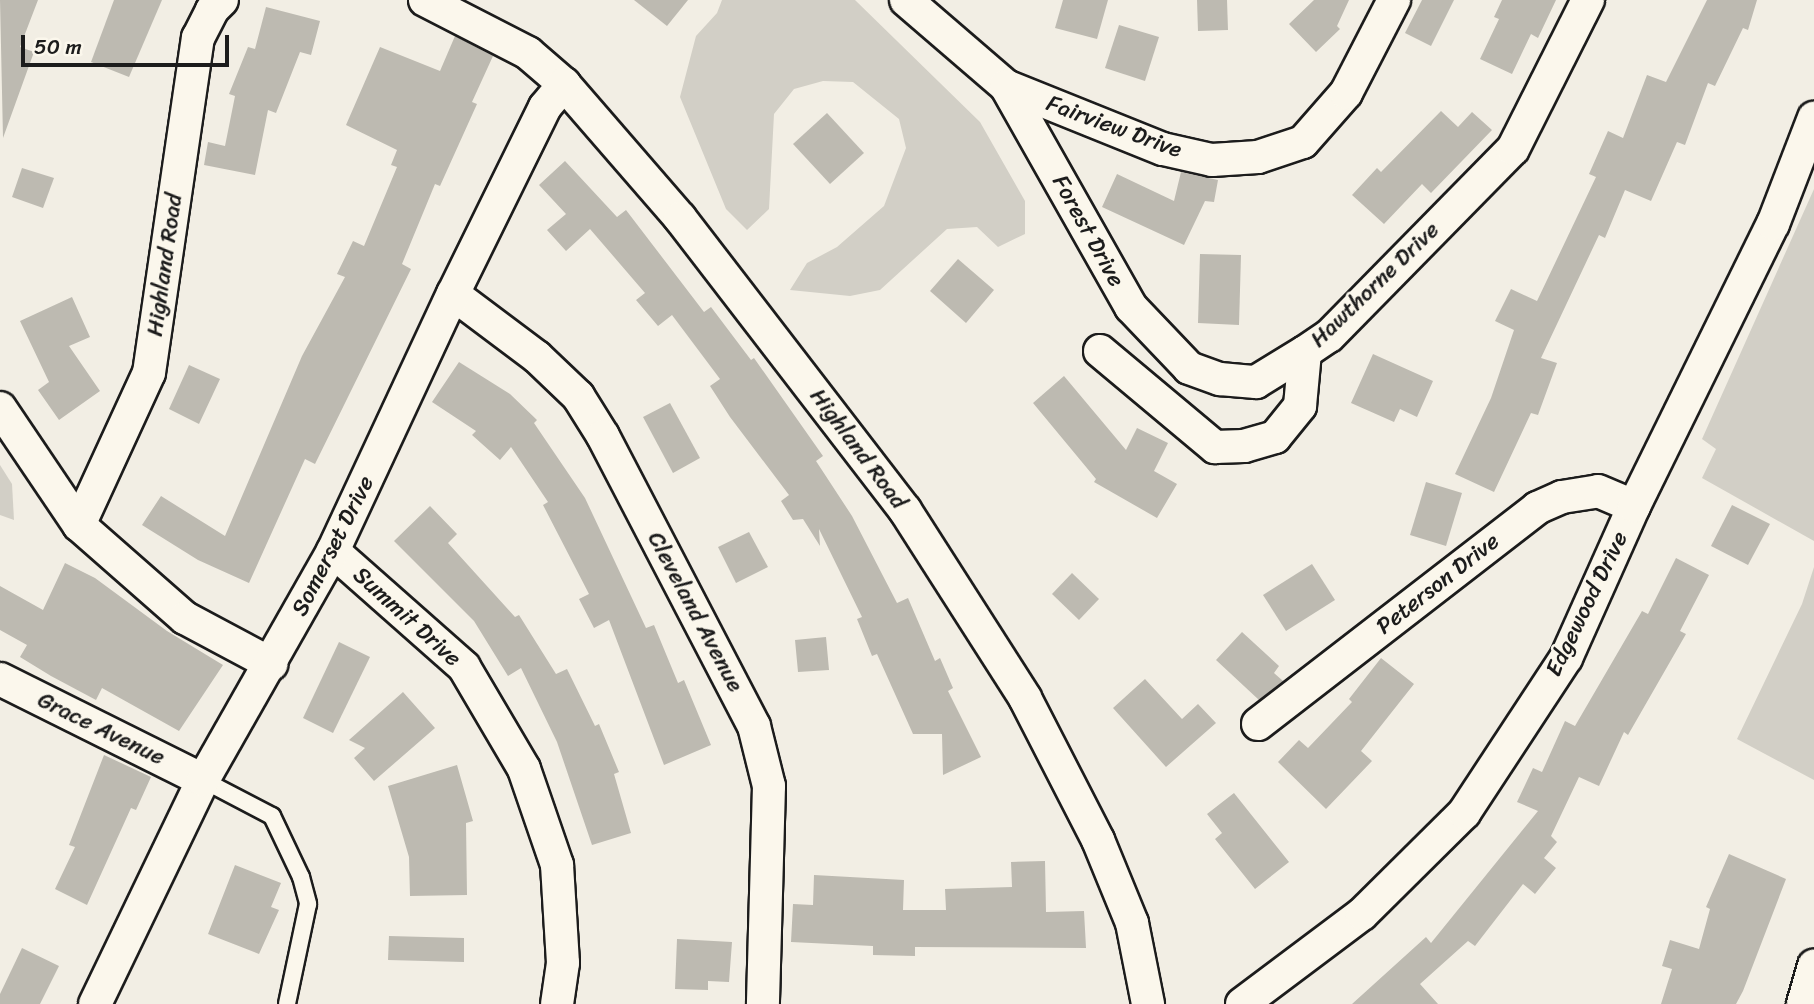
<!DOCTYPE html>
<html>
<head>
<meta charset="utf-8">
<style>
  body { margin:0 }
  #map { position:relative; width:1814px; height:1004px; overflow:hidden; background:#f2eee4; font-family:Sriracha,sans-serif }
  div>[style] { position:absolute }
  .green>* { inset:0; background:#d2cfc6 }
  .building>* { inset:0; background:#bdbab1 }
  .roads { filter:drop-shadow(2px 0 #1c1c1c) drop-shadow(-2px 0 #1c1c1c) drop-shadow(0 2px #1c1c1c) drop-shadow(0 -2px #1c1c1c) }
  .service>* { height:16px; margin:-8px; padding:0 8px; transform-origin:8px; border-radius:8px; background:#fbf7ec }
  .minor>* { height:32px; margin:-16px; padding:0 16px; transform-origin:16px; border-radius:16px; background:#fbf7ec }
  span { translate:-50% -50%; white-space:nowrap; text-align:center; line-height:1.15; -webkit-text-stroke:5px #fbf7ec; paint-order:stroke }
  .street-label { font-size:23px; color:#1c1c1c }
  .scale { position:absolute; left:21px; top:35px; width:208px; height:32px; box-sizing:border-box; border:4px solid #1c1c1c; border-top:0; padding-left:9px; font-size:21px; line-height:24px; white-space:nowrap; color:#1c1c1c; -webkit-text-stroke:5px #fbf7ec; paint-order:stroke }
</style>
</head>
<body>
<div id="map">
  <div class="green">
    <div style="clip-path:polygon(722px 0,855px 0,980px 122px,1025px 201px,1025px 234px,998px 247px,977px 227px,947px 229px,880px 290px,850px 296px,790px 290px,807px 263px,837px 247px,884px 206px,906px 148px,899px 119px,853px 82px,823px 81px,794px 89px,774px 114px,769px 209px,747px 230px,726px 209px,680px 97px,696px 36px,717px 13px)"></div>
    <div style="clip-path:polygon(1814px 189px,1814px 541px,1702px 478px,1716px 449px,1702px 439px)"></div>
    <div style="clip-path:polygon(0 465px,12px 484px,14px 520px,0 515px)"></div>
    <div style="clip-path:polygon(1814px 567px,1814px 780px,1737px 739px,1802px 604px)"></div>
  </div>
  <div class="building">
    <div style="clip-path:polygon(0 0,38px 0,20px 47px,34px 52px,3px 138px)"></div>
    <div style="clip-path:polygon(114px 0,162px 0,129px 77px,91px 62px)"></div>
    <div style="clip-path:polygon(634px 0,688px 0,667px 26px)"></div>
    <div style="clip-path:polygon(1063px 0,1108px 0,1097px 39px,1055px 28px)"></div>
    <div style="clip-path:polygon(1197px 0,1227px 0,1228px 30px,1198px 31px)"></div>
    <div style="clip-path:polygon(1314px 0,1349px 0,1337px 26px,1340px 29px,1316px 52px,1289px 24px)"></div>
    <div style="clip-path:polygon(1422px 0,1454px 0,1431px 46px,1405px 33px)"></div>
    <div style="clip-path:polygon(1502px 0,1556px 0,1538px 38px,1531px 34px,1512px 74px,1480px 59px,1499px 19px,1494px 17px)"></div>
    <div style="clip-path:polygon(1707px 0,1757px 0,1748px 30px,1743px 28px,1715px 86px,1708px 83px,1685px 145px,1677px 142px,1651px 201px,1625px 190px,1605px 238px,1599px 235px,1541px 358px,1557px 363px,1538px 415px,1531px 413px,1494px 492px,1455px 474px,1491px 398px,1514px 330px,1495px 321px,1511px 289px,1537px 301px,1596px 177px,1589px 174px,1608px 131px,1623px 138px,1647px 75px,1666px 82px)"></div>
    <div style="clip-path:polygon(266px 7px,320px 21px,311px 55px,300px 52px,276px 113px,268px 110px,255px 175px,204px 165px,208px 142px,225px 146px,235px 96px,229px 94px,248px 47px,255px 49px)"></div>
    <div style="clip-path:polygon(1119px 25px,1159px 37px,1145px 81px,1105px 68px)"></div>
    <div style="clip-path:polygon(455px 36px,493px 56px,472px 102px,477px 104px,440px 186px,435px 184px,402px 264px,411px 269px,315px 464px,305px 459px,249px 583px,198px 560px,142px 525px,161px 496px,225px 536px,302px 356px,345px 277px,337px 274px,353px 241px,364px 246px,397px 167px,391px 165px,397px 150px,346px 125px,380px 47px,440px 71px)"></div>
    <div style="clip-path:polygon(1441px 111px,1458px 127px,1472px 112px,1492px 130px,1431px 193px,1422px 184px,1384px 224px,1352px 195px,1377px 168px,1381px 172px)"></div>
    <div style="clip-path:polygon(827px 113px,864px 153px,830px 184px,793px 144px)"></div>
    <div style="clip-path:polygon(565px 161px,617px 217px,626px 210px,704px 312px,711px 307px,751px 360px,754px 358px,823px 456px,816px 461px,852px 516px,897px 603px,908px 598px,935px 661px,940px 658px,953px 688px,948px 691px,981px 757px,943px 775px,942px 734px,913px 734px,877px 654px,872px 656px,857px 619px,862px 617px,819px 529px,820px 546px,803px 519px,793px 520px,781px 501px,789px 495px,730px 417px,710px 386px,720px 379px,672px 315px,658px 326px,636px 300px,645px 293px,590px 229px,566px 251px,547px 230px,566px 214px,539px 185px)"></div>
    <div style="clip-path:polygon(22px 168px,54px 178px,43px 208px,12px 197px)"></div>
    <div style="clip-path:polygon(1181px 172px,1218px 180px,1214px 202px,1205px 201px,1184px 245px,1102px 207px,1117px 174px,1174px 201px)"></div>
    <div style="clip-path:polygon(1200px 254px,1241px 255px,1239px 325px,1198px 323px)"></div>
    <div style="clip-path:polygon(958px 259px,994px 290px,966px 323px,930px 291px)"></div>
    <div style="clip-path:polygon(72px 297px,90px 337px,69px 346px,100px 391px,59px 420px,38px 390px,49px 382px,20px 321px)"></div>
    <div style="clip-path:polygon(1373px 354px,1433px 381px,1417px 417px,1400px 409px,1394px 422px,1351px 403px)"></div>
    <div style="clip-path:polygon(459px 362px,510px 394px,537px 420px,534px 423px,585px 498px,646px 628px,654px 625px,678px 683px,684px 680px,711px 745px,664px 765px,609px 620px,594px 628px,579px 599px,589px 594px,543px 505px,548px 502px,511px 447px,500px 460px,472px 435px,476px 431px,432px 402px)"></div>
    <div style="clip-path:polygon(189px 365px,220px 379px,199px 424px,169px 409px)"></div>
    <div style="clip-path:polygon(1064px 376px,1126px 450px,1137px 428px,1168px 443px,1154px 471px,1177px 484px,1157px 518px,1094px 482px,1096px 479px,1033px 403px)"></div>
    <div style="clip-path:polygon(670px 403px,700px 458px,673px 473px,643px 417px)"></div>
    <div style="clip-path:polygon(1426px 482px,1462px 493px,1446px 546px,1410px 535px)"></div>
    <div style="clip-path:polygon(1732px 505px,1770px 524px,1748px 565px,1711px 546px)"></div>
    <div style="clip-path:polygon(430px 506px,457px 534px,448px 543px,515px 617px,519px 615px,556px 674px,567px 669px,595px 726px,599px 724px,619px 772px,614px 774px,631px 833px,592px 845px,557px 742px,521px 668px,508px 676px,474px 621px,394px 541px)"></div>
    <div style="clip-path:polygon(749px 532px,768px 567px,736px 583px,718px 547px)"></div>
    <div style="clip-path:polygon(1676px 558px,1709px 575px,1680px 631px,1686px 634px,1628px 735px,1624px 732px,1599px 786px,1579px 777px,1551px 836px,1557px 842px,1544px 858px,1556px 868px,1535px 894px,1523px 884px,1475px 946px,1468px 941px,1420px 984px,1438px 1004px,1352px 1004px,1426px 937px,1431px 943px,1538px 811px,1517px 802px,1533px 768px,1542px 772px,1565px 721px,1575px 726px,1642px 611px,1648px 614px)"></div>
    <div style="clip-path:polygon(65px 563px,95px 578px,167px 631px,223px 665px,179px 731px,102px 688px,96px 700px,51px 676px,20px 657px,27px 645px,0 630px,0 586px,43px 610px)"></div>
    <div style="clip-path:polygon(1312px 564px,1335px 600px,1286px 631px,1263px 595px)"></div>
    <div style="clip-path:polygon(1072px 573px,1099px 599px,1079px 620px,1052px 594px)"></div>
    <div style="clip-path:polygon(1242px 632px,1279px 666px,1274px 673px,1283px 681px,1259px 700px,1216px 660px)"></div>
    <div style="clip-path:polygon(826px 637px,829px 670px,798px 672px,795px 640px)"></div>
    <div style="clip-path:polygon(339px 642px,370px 657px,333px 733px,303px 718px)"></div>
    <div style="clip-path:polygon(1381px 658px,1414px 684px,1361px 751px,1372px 761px,1326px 809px,1278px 762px,1299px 740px,1308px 748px,1352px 702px,1349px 699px)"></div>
    <div style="clip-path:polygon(1145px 679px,1182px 719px,1198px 704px,1216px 723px,1166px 767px,1113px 708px)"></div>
    <div style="clip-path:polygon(403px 692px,435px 728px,374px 781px,354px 758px,365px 748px,349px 740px)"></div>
    <div style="clip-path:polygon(104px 755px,151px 777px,136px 810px,131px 808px,87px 905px,55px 889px,75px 847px,69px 845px)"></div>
    <div style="clip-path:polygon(457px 765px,473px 821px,466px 823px,467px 895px,410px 896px,409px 857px,388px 786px)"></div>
    <div style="clip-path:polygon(1234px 793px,1289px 862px,1255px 889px,1215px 839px,1222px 833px,1207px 814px)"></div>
    <div style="clip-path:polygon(1729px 854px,1786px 879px,1743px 991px,1736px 1004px,1661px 1004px,1672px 969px,1662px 966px,1670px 940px,1699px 949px,1710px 909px,1706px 907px)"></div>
    <div style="clip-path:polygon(1045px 861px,1046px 912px,1084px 911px,1086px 948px,915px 947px,915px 956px,873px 955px,873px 946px,791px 942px,793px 904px,813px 905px,814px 875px,904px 880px,903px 910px,946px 910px,945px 889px,1012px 887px,1011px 862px)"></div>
    <div style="clip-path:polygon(235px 865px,281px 883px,271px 907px,279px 910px,259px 954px,208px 934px)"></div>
    <div style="clip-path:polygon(389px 936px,464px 938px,464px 962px,388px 960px)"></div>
    <div style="clip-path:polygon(677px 939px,732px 942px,729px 982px,708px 981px,708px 990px,675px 989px)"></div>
    <div style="clip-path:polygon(22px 948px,59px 966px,40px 1004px,0 1004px,0 994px)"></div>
  </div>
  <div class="roads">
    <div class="service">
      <div style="left:203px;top:780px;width:78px;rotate:27.6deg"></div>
      <div style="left:272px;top:816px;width:68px;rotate:64.6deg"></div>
      <div style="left:301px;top:877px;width:28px;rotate:75deg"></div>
      <div style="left:308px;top:904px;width:102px;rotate:101.9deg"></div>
    </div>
    <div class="minor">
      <div style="left:425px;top:0;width:116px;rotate:27.2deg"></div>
      <div style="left:528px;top:53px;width:48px;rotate:40.7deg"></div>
      <div style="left:564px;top:84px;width:177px;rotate:49.1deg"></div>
      <div style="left:680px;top:218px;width:369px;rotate:52.4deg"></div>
      <div style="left:905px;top:510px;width:223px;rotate:57.4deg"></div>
      <div style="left:1025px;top:698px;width:160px;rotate:62.8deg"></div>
      <div style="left:1098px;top:840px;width:90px;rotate:67.7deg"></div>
      <div style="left:1132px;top:923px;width:83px;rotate:78.8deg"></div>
      <div style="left:906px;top:0;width:132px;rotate:40.7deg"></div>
      <div style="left:1006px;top:86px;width:254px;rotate:60.5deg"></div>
      <div style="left:1131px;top:307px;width:84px;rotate:46.4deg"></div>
      <div style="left:1189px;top:368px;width:33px;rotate:20deg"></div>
      <div style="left:1220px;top:379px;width:36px;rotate:5deg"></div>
      <div style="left:1256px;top:382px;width:57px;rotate:-31.5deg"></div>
      <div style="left:1006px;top:86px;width:169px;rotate:21.9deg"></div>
      <div style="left:1163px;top:149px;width:50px;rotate:12.7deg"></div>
      <div style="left:1212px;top:160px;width:46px;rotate:-3.7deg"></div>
      <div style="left:1258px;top:157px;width:47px;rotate:-18.4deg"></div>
      <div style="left:1303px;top:142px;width:65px;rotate:-48.7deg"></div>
      <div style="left:1346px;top:93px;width:105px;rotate:-62.7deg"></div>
      <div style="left:453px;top:294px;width:105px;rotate:36.9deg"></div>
      <div style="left:537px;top:357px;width:57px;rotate:43.6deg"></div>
      <div style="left:578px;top:396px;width:47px;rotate:58deg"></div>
      <div style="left:603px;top:436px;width:327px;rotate:62.5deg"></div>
      <div style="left:754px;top:726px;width:62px;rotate:76deg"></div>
      <div style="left:769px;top:786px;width:218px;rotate:91.6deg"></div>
      <div style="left:1100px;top:351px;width:150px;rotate:39.9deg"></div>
      <div style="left:1215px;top:447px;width:29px;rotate:-2deg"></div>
      <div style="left:1244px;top:446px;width:32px;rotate:-16deg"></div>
      <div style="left:1275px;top:437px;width:40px;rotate:-51deg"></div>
      <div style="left:1300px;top:406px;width:54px;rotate:-84.7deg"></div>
      <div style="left:1305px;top:352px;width:29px;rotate:-34deg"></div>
      <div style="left:1329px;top:336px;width:262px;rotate:-45.5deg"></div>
      <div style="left:1513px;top:149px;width:167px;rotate:-63.3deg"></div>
      <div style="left:0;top:408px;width:141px;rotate:56deg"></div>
      <div style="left:79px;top:525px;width:141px;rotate:41.3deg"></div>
      <div style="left:185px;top:618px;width:98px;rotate:28.1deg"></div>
      <div style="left:79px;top:525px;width:167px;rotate:-65.3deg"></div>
      <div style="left:149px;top:373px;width:339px;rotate:-81.7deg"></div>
      <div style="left:198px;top:38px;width:31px;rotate:-63deg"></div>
      <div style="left:212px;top:10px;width:14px;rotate:-45deg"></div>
      <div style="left:333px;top:551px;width:175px;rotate:41.5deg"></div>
      <div style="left:464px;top:667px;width:118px;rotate:59.5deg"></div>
      <div style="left:524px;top:769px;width:102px;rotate:71deg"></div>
      <div style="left:557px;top:865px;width:98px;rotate:86.5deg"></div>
      <div style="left:563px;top:963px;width:41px;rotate:98.3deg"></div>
      <div style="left:0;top:679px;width:227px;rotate:26.5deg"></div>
      <div style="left:1258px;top:724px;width:353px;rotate:-37.7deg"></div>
      <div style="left:1537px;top:508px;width:27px;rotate:-24deg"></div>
      <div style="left:1562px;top:497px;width:36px;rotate:-9deg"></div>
      <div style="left:1598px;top:491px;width:39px;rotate:23deg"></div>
      <div style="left:95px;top:1004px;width:249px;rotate:-64.3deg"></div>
      <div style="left:203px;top:780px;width:263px;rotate:-60.4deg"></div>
      <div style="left:333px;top:551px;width:284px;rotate:-65deg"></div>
      <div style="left:453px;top:294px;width:208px;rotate:-63.8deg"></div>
      <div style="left:545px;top:107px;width:30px;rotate:-50deg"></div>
      <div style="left:1242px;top:1004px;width:150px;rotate:-36.9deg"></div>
      <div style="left:1362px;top:914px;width:144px;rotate:-44.7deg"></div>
      <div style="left:1464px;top:813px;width:186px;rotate:-56.7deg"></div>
      <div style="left:1566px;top:658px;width:167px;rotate:-65.9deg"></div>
      <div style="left:1634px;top:506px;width:314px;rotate:-63.8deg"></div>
      <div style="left:1773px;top:224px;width:114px;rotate:-68.9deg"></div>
      <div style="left:1803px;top:1004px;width:40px;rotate:-74deg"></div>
    </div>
  </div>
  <div class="street-label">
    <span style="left:1114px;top:127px;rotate:20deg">Fairview Drive</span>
    <span style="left:1088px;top:231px;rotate:61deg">Forest Drive</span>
    <span style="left:165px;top:265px;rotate:-82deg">Highland Road</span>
    <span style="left:1375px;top:285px;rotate:-44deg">Hawthorne Drive</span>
    <span style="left:858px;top:449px;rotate:53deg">Highland Road</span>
    <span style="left:333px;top:546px;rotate:-63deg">Somerset Drive</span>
    <span style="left:1438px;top:584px;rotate:-38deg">Peterson Drive</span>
    <span style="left:1587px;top:604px;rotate:-64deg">Edgewood Drive</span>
    <span style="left:695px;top:612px;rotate:62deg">Cleveland Avenue</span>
    <span style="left:407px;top:617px;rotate:42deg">Summit Drive</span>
    <span style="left:101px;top:729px;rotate:26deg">Grace Avenue</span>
  </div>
  <div class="scale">50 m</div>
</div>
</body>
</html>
